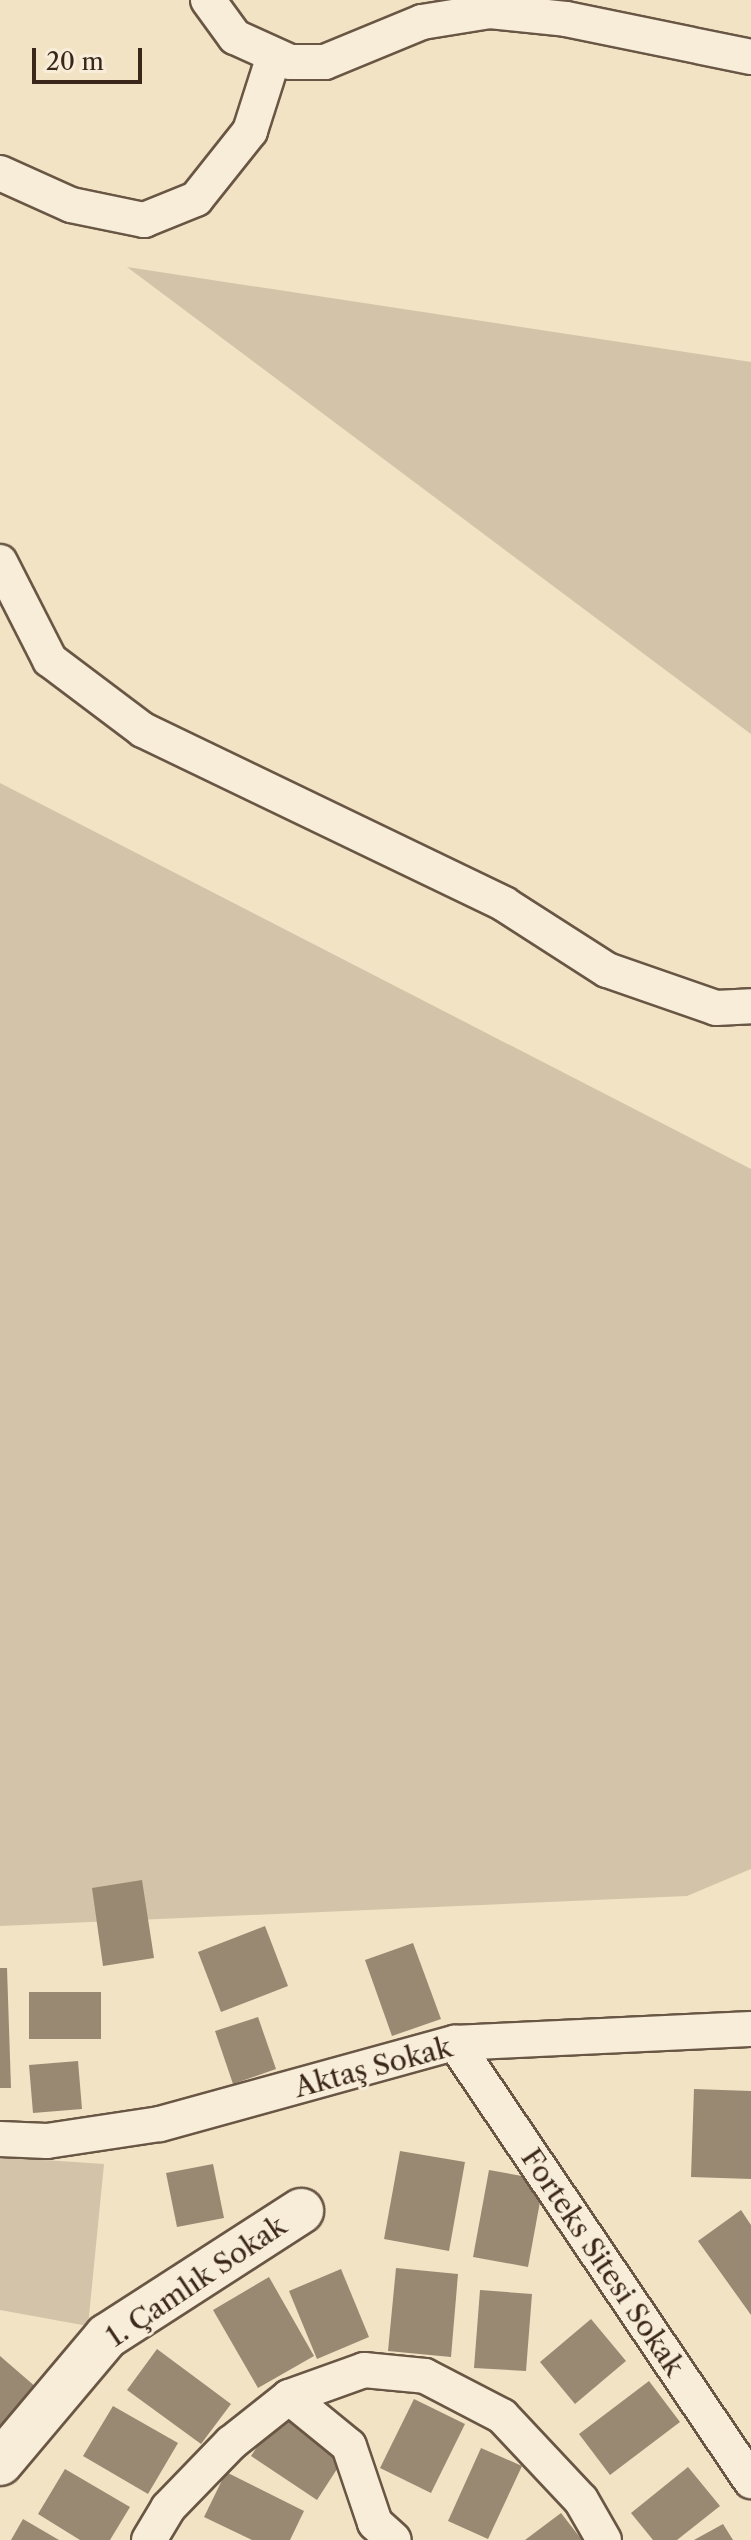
<!DOCTYPE html>
<html>
<head>
<meta charset="utf-8">
<style>
  body { margin:0 }
  #map { position:relative; width:751px; height:2540px; overflow:hidden; background:#f2e3c5; font-family:"Libre Caslon Text",serif }
  div>[style] { position:absolute }
  .green>* { inset:0; background:#d3c3a8 }
  .building>* { inset:0; background:#9a8972 }
  .roads { filter:drop-shadow(2px 0 #695644) drop-shadow(-2px 0 #695644) drop-shadow(0 2px #695644) drop-shadow(0 -2px #695644) }
  .street>* { height:34px; margin:-17px; padding:0 17px; transform-origin:17px; border-radius:17px; background:#f7edd9 }
  .secondary>* { height:44px; margin:-22px; padding:0 22px; transform-origin:22px; border-radius:22px; background:#f7edd9 }
  span { translate:-50% -50%; white-space:nowrap; text-align:center; line-height:1.15; -webkit-text-stroke:6px #f7edd9; paint-order:stroke }
  .street-label { font-size:28px; color:#3b2719 }
  .scale { position:absolute; left:32px; top:48px; width:110px; height:36px; box-sizing:border-box; border:4px solid #3b2719; border-top:0; padding-left:10px; font-size:24px; line-height:28px; white-space:nowrap; color:#3b2719; -webkit-text-stroke:6px #f7edd9; paint-order:stroke }
</style>
</head>
<body>
<div id="map">
  <div class="green">
    <div style="clip-path:polygon(127px 267px,751px 362px,751px 734px)"></div>
    <div style="clip-path:polygon(0 783px,751px 1169px,751px 1869px,687px 1896px,0 1926px)"></div>
    <div style="clip-path:polygon(0 2157px,104px 2164px,88px 2326px,0 2310px)"></div>
  </div>
  <div class="building">
    <div style="clip-path:polygon(142px 1880px,154px 1958px,103px 1966px,92px 1888px)"></div>
    <div style="clip-path:polygon(265px 1926px,288px 1986px,221px 2012px,198px 1952px)"></div>
    <div style="clip-path:polygon(413px 1943px,441px 2019px,392px 2036px,365px 1960px)"></div>
    <div style="clip-path:polygon(0 1968px,7px 1968px,11px 2088px,0 2088px)"></div>
    <div style="clip-path:polygon(29px 1992px,101px 1992px,101px 2039px,29px 2039px)"></div>
    <div style="clip-path:polygon(258px 2017px,276px 2069px,233px 2084px,215px 2031px)"></div>
    <div style="clip-path:polygon(78px 2061px,82px 2109px,33px 2113px,29px 2065px)"></div>
    <div style="clip-path:polygon(694px 2089px,751px 2091px,751px 2179px,691px 2177px)"></div>
    <div style="clip-path:polygon(400px 2151px,465px 2162px,449px 2251px,384px 2239px)"></div>
    <div style="clip-path:polygon(213px 2164px,224px 2218px,177px 2227px,166px 2173px)"></div>
    <div style="clip-path:polygon(489px 2170px,544px 2180px,528px 2267px,473px 2257px)"></div>
    <div style="clip-path:polygon(741px 2210px,751px 2225px,751px 2315px,698px 2241px)"></div>
    <div style="clip-path:polygon(396px 2268px,458px 2274px,451px 2357px,388px 2351px)"></div>
    <div style="clip-path:polygon(341px 2269px,369px 2337px,317px 2359px,289px 2291px)"></div>
    <div style="clip-path:polygon(269px 2277px,314px 2356px,258px 2388px,213px 2310px)"></div>
    <div style="clip-path:polygon(480px 2290px,532px 2294px,526px 2371px,474px 2368px)"></div>
    <div style="clip-path:polygon(591px 2319px,626px 2361px,575px 2404px,540px 2362px)"></div>
    <div style="clip-path:polygon(157px 2349px,231px 2404px,201px 2444px,127px 2390px)"></div>
    <div style="clip-path:polygon(0 2356px,37px 2388px,0 2429px)"></div>
    <div style="clip-path:polygon(649px 2381px,680px 2422px,610px 2475px,579px 2434px)"></div>
    <div style="clip-path:polygon(414px 2399px,465px 2424px,431px 2493px,380px 2468px)"></div>
    <div style="clip-path:polygon(113px 2406px,178px 2443px,148px 2494px,83px 2456px)"></div>
    <div style="clip-path:polygon(282px 2409px,348px 2452px,317px 2500px,251px 2456px)"></div>
    <div style="clip-path:polygon(481px 2448px,522px 2466px,488px 2539px,448px 2521px)"></div>
    <div style="clip-path:polygon(688px 2467px,720px 2506px,677px 2540px,653px 2540px,631px 2513px)"></div>
    <div style="clip-path:polygon(65px 2469px,130px 2507px,110px 2540px,80px 2540px,38px 2514px)"></div>
    <div style="clip-path:polygon(226px 2472px,304px 2511px,290px 2540px,252px 2540px,204px 2517px)"></div>
    <div style="clip-path:polygon(561px 2513px,582px 2540px,525px 2540px)"></div>
    <div style="clip-path:polygon(23px 2519px,59px 2540px,11px 2540px)"></div>
    <div style="clip-path:polygon(723px 2524px,733px 2540px,694px 2540px)"></div>
  </div>
  <div class="roads">
    <div class="street">
      <div style="left:208px;top:0;width:46px;rotate:53.9deg"></div>
      <div style="left:235px;top:37px;width:60px;rotate:24.4deg"></div>
      <div style="left:290px;top:62px;width:35px"></div>
      <div style="left:325px;top:62px;width:105px;rotate:-22.4deg"></div>
      <div style="left:422px;top:22px;width:69px;rotate:-9.2deg"></div>
      <div style="left:490px;top:11px;width:76px;rotate:6deg"></div>
      <div style="left:566px;top:19px;width:189px;rotate:11.6deg"></div>
      <div style="left:0;top:173px;width:78px;rotate:24.3deg"></div>
      <div style="left:71px;top:205px;width:75px;rotate:11.6deg"></div>
      <div style="left:144px;top:220px;width:56px;rotate:-22deg"></div>
      <div style="left:196px;top:199px;width:87px;rotate:-51.5deg"></div>
      <div style="left:250px;top:131px;width:76px;rotate:-72.3deg"></div>
      <div style="left:0;top:562px;width:110px;rotate:63deg"></div>
      <div style="left:50px;top:660px;width:116px;rotate:37deg"></div>
      <div style="left:143px;top:730px;width:401px;rotate:25.7deg"></div>
      <div style="left:504px;top:904px;width:122px;rotate:32.7deg"></div>
      <div style="left:607px;top:970px;width:115px;rotate:19.2deg"></div>
      <div style="left:716px;top:1008px;width:35px;rotate:-3deg"></div>
      <div style="left:455px;top:2043px;width:529px;rotate:55.95deg"></div>
      <div style="left:0;top:2139px;width:47px;rotate:2.4deg"></div>
      <div style="left:47px;top:2141px;width:114px;rotate:-8.6deg"></div>
      <div style="left:160px;top:2124px;width:306px;rotate:-15.4deg"></div>
      <div style="left:455px;top:2043px;width:296px;rotate:-2.7deg"></div>
      <div style="left:289px;top:2397px;width:77px;rotate:39.2deg"></div>
      <div style="left:349px;top:2446px;width:81px;rotate:71.3deg"></div>
      <div style="left:375px;top:2523px;width:25px;rotate:42deg"></div>
      <div style="left:149px;top:2540px;width:37px;rotate:-59deg"></div>
      <div style="left:168px;top:2508px;width:91px;rotate:-45.9deg"></div>
      <div style="left:231px;top:2443px;width:74px;rotate:-38.4deg"></div>
      <div style="left:289px;top:2397px;width:80px;rotate:-19.8deg"></div>
      <div style="left:364px;top:2370px;width:61px;rotate:5.6deg"></div>
      <div style="left:425px;top:2376px;width:87px;rotate:27.5deg"></div>
      <div style="left:502px;top:2416px;width:115px;rotate:46.8deg"></div>
      <div style="left:581px;top:2500px;width:46px;rotate:60.1deg"></div>
    </div>
    <div class="secondary">
      <div style="left:0;top:2463px;width:166px;rotate:-49.9deg"></div>
      <div style="left:107px;top:2336px;width:231px;rotate:-32.8deg"></div>
    </div>
  </div>
  <div class="street-label">
    <span style="left:373px;top:2067px;rotate:-15deg">Aktaş Sokak</span>
    <span style="left:603px;top:2262px;rotate:56deg">Forteks Sitesi Sokak</span>
    <span style="left:196px;top:2281px;rotate:-34deg">1. Çamlık Sokak</span>
  </div>
  <div class="scale">20 m</div>
</div>
</body>
</html>
